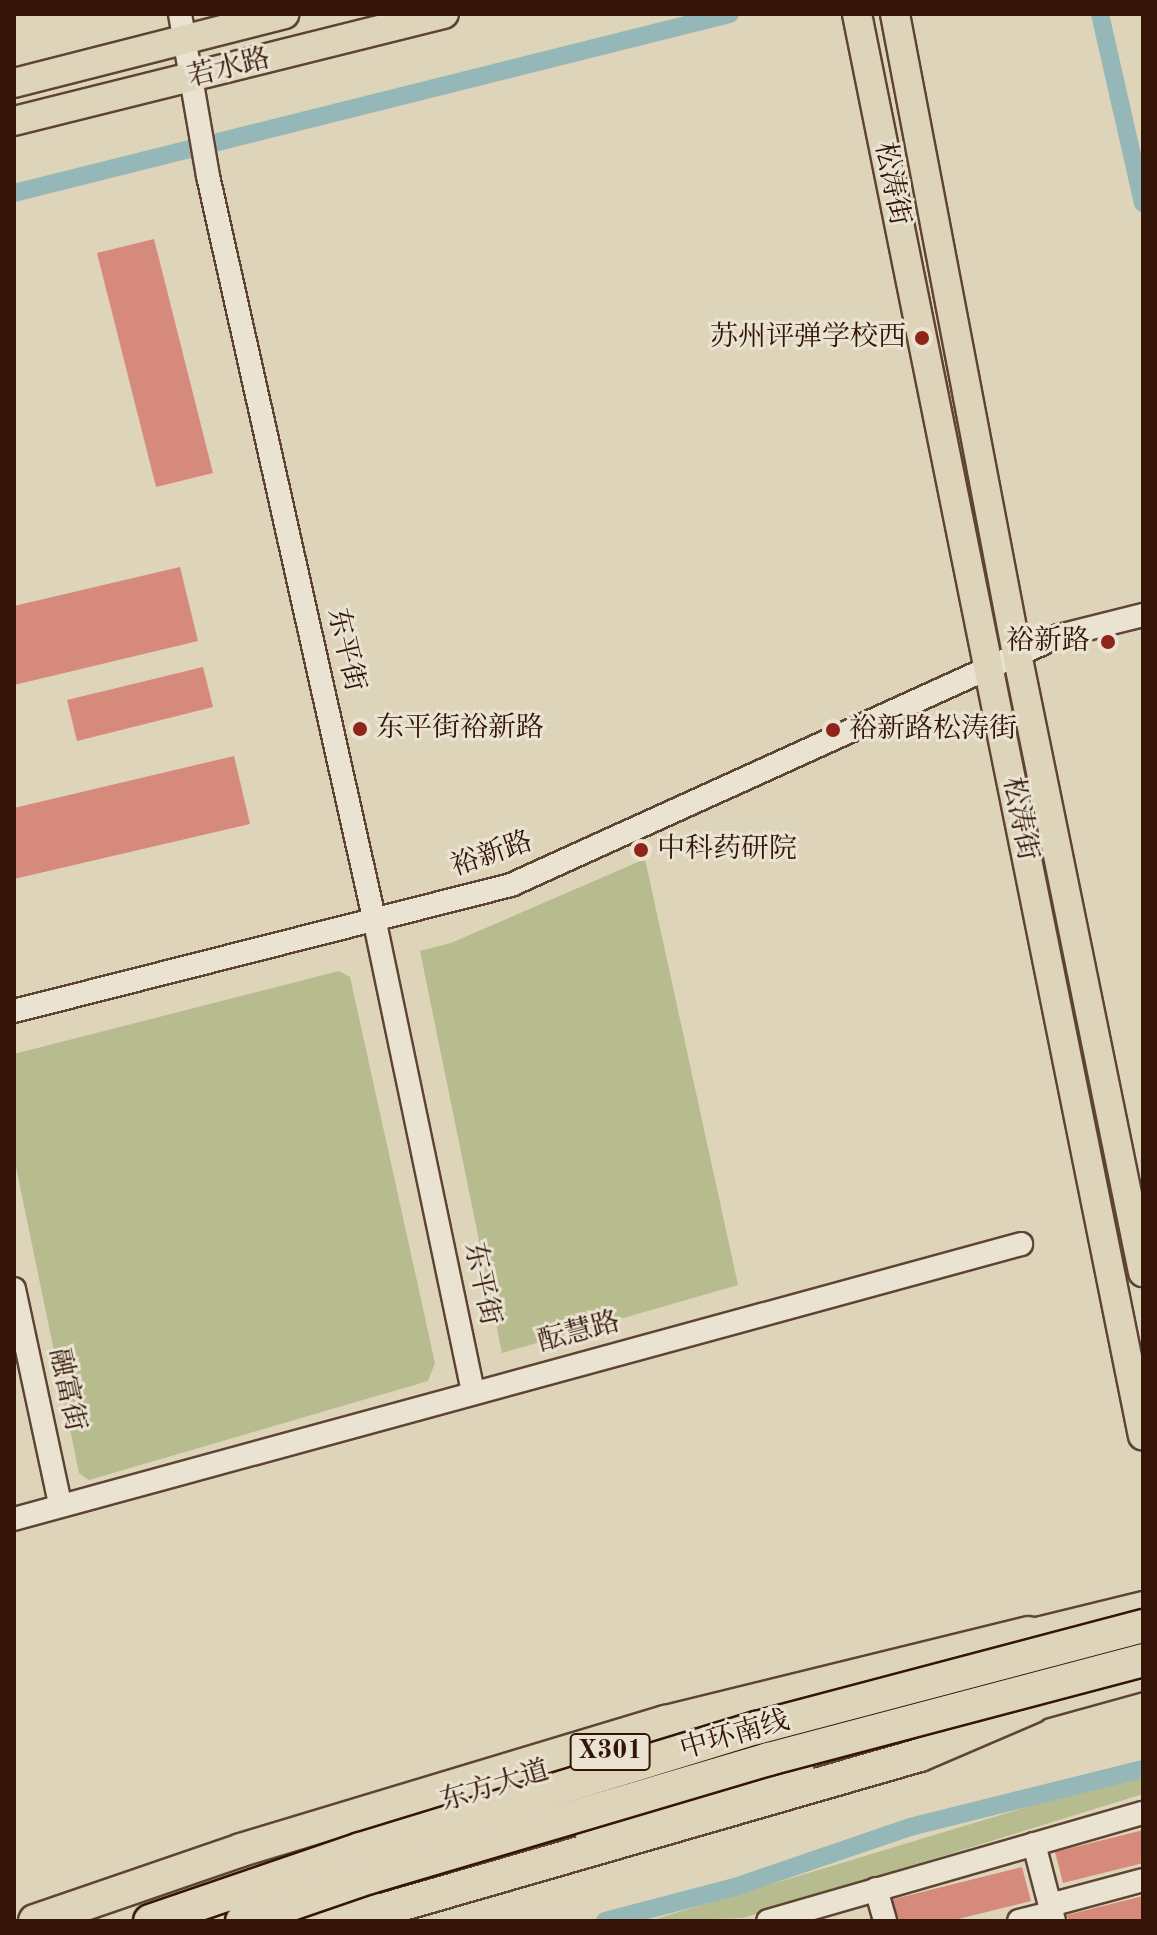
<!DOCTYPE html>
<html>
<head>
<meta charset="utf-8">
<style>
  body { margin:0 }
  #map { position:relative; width:1157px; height:1935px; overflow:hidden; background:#ded4ba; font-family:"Old Standard TT","Noto Serif SC",serif }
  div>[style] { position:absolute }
  .green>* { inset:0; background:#b6bc8d }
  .canal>* { height:18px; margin:-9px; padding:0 9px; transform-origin:9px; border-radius:9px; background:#95b7b8 }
  .building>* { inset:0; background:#d68a7c }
  .roads { filter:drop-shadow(2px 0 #5e4433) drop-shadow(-2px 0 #5e4433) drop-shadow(0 2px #5e4433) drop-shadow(0 -2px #5e4433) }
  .minor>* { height:22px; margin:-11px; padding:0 11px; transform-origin:11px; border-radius:11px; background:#eae3d2 }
  .major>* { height:28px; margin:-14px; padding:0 14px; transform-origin:14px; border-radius:14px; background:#ded4ba }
  .highway>* { height:32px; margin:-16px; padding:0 16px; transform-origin:16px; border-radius:16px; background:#ded4ba }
  .bridges { filter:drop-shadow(2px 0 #331406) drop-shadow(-2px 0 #331406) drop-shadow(0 2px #331406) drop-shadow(0 -2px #331406) }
  .highway-bridge>* { height:32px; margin:-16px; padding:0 16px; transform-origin:16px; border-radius:16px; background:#ded4ba }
  .dots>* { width:22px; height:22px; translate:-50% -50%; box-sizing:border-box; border:4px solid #eae3d2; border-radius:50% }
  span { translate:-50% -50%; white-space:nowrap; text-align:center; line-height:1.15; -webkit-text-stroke:6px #eae3d2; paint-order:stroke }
  .shield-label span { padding:2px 6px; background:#eae3d2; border:2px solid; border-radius:6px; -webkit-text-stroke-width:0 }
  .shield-label { font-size:26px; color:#331406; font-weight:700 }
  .street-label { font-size:28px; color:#331406 }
  .poi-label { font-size:28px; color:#331406 }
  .right { translate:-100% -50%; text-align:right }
  .left { translate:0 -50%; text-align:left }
  .frame { position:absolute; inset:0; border:16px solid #331406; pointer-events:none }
</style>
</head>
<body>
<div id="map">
  <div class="green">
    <div style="clip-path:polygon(645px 859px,738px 1285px,502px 1353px,420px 951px,451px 943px)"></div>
    <div style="clip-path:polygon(339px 971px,350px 977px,435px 1363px,428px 1381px,89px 1480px,79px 1473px,14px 1157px,14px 1054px)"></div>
    <div style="clip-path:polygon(1143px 1772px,1143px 1794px,743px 1918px,649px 1921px)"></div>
  </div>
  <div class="canal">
    <div style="left:1100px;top:14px;width:194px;rotate:77.2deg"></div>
    <div style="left:14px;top:193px;width:738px;rotate:-14.04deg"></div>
    <div style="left:605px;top:1921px;width:138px;rotate:-14.7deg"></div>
    <div style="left:738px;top:1886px;width:182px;rotate:-18.9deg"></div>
    <div style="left:910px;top:1827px;width:240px;rotate:-14deg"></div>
  </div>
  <div class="building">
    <div style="clip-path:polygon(154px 239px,213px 473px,156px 487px,97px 253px)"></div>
    <div style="clip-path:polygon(180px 567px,198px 641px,14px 685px,14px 606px)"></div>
    <div style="clip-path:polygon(203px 667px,213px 707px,77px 741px,67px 700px)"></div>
    <div style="clip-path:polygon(234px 756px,250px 824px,14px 879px,14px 808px)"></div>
    <div style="clip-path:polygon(1143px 1830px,1143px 1863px,1063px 1883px,1055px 1852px)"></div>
    <div style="clip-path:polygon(1022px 1867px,1031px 1901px,950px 1921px,895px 1921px,890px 1900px)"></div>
    <div style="clip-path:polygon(1143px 1896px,1143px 1921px,1069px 1921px,1067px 1915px)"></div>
  </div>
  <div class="roads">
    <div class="minor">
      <div style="left:180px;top:14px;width:164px;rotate:80.2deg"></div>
      <div style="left:208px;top:176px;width:760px;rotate:77.39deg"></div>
      <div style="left:374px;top:918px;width:485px;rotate:78.2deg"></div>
      <div style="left:14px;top:1011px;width:513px;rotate:-14.23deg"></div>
      <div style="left:511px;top:885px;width:602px;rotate:-24.44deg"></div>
      <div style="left:1059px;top:636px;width:87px;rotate:-14deg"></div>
      <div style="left:14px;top:1289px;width:220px;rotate:77.9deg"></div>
      <div style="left:14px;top:1519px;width:1044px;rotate:-15.27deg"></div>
      <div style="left:1034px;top:1844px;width:80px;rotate:75.4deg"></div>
      <div style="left:876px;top:1889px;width:33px;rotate:74deg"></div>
      <div style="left:1050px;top:1905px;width:96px;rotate:-15deg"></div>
      <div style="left:768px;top:1921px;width:390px;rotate:-16.1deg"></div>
      <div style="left:1019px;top:1921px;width:34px;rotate:-14deg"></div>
    </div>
    <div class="major">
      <div style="left:857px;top:14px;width:1450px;rotate:78.63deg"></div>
      <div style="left:895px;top:14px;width:652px;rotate:79.21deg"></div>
      <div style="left:1017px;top:654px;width:631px;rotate:78.48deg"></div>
      <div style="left:14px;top:83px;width:279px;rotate:-14.3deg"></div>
      <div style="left:14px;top:121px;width:443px;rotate:-14deg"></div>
      <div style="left:1008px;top:1639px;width:139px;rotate:-13.7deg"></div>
      <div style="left:1013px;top:1712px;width:135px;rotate:-15.5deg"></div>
      <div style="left:590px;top:1834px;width:219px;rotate:-16.2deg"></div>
      <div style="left:306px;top:1921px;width:64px;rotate:-17.3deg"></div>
    </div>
    <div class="highway">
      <div style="left:35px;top:1921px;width:218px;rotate:-19deg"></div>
      <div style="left:241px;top:1850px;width:444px;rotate:-16.8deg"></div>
      <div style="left:666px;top:1722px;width:373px;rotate:-13.8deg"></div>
      <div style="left:344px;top:1921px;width:599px;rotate:-16.08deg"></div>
      <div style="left:920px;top:1755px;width:122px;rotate:-23.2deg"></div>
    </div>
  </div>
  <div class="bridges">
    <div class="highway-bridge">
      <div style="left:150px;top:1921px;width:222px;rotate:-18.9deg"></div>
      <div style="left:360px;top:1849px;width:415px;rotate:-17deg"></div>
      <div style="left:757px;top:1728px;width:399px;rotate:-14.8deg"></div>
      <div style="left:242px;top:1921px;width:135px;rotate:-19deg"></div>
      <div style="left:370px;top:1877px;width:416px;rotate:-16.5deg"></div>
      <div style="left:769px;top:1759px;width:387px;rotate:-14.8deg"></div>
    </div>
  </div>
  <div class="dots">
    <div style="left:922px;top:338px;background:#8f2418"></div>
    <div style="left:1108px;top:642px;background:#8f2418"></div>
    <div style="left:360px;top:729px;background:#8f2418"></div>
    <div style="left:833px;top:730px;background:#8f2418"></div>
    <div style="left:641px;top:850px;background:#8f2418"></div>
  </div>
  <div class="shield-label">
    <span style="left:610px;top:1752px">X301</span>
  </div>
  <div class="street-label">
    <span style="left:229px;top:69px;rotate:-14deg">若水路</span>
    <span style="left:891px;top:184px;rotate:79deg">松涛街</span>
    <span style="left:345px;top:650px;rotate:77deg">东平街</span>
    <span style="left:1019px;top:819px;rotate:79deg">松涛街</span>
    <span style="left:492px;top:855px;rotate:-19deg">裕新路</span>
    <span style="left:481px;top:1284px;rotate:78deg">东平街</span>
    <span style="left:579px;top:1333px;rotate:-15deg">酝慧路</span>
    <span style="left:66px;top:1390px;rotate:78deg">融富街</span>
    <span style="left:735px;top:1736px;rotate:-16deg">中环南线</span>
    <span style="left:495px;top:1787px;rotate:-17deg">东方大道</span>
  </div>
  <div class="poi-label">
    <span class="right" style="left:906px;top:338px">苏州评弹学校西</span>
    <span class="right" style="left:1090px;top:642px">裕新路</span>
    <span class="left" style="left:376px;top:729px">东平街裕新路</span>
    <span class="left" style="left:849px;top:730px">裕新路松涛街</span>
    <span class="left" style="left:657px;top:850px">中科药研院</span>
  </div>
  <div class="frame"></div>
</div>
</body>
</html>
